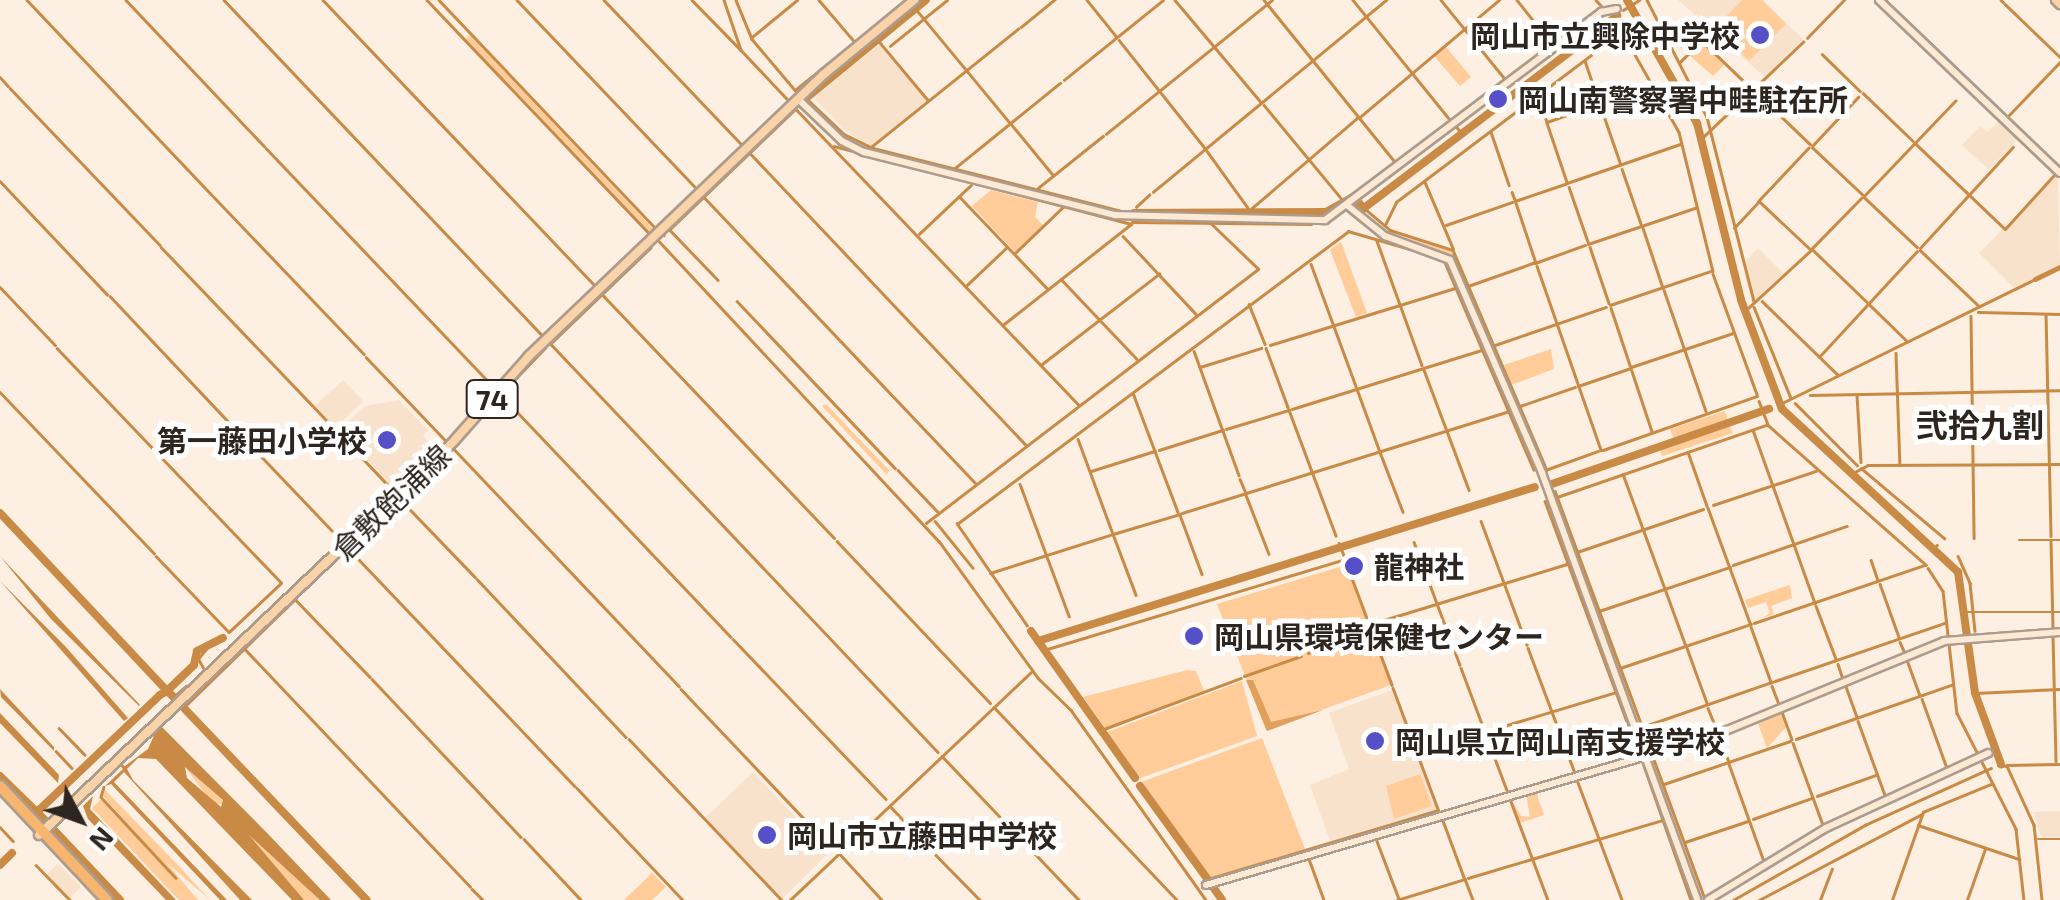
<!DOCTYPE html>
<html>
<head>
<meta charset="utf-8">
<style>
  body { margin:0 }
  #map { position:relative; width:2060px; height:900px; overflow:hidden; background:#fdefe2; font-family:"Exo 2","Noto Sans JP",sans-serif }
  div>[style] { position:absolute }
  .built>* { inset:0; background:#f9e2cc }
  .green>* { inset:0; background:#ffcc9a }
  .round { border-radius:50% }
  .forest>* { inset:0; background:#e09f5b }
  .water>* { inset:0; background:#c98a45 }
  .stream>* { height:2.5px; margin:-1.25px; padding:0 1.25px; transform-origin:1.25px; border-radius:1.25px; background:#c98a45 }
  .canal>* { height:5px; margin:-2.5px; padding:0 2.5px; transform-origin:2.5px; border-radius:2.5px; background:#c98a45 }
  .river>* { height:8px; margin:-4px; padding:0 4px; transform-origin:4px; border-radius:4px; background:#c98a45 }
  .roads { filter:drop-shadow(2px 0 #ac9c8d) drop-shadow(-2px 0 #ac9c8d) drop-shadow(0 2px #ac9c8d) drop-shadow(0 -2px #ac9c8d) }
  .secondary>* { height:6px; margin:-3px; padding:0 3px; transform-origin:3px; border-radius:3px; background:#fde9d4 }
  .primary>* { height:8px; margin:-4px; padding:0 4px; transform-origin:4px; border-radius:4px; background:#fbd3a9 }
  .highway>* { height:10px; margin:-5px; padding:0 5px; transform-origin:5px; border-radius:5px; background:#f8b570 }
  .dots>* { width:28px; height:28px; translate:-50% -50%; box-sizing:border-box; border:5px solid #fff; border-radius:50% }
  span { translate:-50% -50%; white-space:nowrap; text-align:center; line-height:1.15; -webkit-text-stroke:10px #fff; paint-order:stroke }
  .shield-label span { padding:2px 8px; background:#fff; border:2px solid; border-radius:8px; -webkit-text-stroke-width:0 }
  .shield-label { font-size:28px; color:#2d2620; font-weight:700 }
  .poi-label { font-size:30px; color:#2d2620; font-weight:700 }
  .right { translate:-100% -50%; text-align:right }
  .left { translate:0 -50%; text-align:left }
  .street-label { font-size:30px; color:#2d2620 }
  .neighbourhood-label { font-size:32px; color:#2d2620; font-weight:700 }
  .north { position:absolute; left:30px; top:770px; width:100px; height:100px; -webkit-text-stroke:8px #fff; paint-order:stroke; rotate:131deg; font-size:28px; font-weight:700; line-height:40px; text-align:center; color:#2d2620 }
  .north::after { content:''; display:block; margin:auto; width:35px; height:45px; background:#2d2620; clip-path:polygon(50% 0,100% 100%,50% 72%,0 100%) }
</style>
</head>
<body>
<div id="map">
  <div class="built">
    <div style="clip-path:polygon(1678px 0,1763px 0,1803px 39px,1765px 77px)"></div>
    <div style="clip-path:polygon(880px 44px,927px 101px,872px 146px,847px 132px,813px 97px)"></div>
    <div style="clip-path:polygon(2001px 119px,2020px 137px,1989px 170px,1962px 145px,1980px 126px,1988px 132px)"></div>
    <div style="clip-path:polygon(2058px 173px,2060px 265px,2014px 288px,1979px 253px)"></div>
    <div style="clip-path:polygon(1758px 248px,1784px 274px,1755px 301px,1744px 263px)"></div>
    <div style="clip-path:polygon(343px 380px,363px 401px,336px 427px,315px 406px)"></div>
    <div style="clip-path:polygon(399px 400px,428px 430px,423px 436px,431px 444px,390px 484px,339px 430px,366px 406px)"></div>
    <div style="clip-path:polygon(1392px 690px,1437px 809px,1330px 841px,1310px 785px,1349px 769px,1329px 713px)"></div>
    <div style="clip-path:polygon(753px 772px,829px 852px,782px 899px,705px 818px)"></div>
    <div style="clip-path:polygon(2060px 811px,2060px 837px,2041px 837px,2034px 812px)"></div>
    <div style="clip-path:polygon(58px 863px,81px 887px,70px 898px,47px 874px)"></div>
  </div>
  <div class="green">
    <div style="clip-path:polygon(1742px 0,1762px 0,1786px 24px,1749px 61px,1715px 28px)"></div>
    <div class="round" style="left:1673px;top:18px;width:32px;height:32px"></div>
    <div style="clip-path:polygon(470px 35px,654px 230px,651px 233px,466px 39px)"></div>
    <div style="clip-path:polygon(1701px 42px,1725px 64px,1713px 76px,1689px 55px)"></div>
    <div style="clip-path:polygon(1446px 47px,1471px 77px,1460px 86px,1434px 56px)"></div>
    <div style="clip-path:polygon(991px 190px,1038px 202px,1035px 217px,1043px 225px,1015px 252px,972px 206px)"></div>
    <div style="clip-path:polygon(1384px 228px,1452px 250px,1492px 346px,1448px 255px)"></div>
    <div style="clip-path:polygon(1341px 242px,1367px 313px,1356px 317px,1330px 250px)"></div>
    <div style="clip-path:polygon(1551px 349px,1554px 369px,1511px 385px,1504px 365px)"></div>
    <div style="clip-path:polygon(826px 404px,889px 470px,887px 475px,822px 406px)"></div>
    <div style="clip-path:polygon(1725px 411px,1728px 421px,1674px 440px,1670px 429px)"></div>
    <div style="clip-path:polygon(1729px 425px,1733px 433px,1662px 456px,1659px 448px)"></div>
    <div style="clip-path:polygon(1346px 565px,1391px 685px,1266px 730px,1217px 604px)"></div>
    <div style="clip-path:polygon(1790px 585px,1792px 598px,1771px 606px,1774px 614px,1762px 618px,1770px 613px,1766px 602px,1748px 608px,1745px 600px)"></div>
    <div style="clip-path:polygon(1187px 670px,1196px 671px,1204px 691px,1105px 728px,1083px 697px)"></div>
    <div style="clip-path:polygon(1242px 681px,1257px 736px,1138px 779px,1105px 733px)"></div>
    <div style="clip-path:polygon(1780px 712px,1786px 727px,1767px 748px,1757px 721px)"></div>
    <div style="clip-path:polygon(1262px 738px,1305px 849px,1209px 878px,1141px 782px)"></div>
    <div style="clip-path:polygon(185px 767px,205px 780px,225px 803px,214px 805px)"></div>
    <div style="clip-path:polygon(1420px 774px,1432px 806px,1394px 819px,1386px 786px)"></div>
    <div style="clip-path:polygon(104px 789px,174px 861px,210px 900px,165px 861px,198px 900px,179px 900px,92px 808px,101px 799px,149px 849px,102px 795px)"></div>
    <div style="clip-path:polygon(1536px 792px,1544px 815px,1520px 823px,1511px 799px,1521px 816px,1530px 817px,1526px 794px)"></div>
    <div style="clip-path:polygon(252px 835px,261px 840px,320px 900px,304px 900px,249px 841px)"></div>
    <div style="clip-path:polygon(652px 873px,666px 887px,652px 900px,624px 900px)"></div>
  </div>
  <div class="forest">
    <div style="clip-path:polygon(1246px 680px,1253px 680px,1271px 722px,1323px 710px,1267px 731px)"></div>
  </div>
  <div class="water">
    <div style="clip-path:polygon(0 556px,140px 705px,139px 706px,51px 619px)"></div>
    <div style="clip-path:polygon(0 581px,65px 646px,128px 718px,124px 721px)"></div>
    <div style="clip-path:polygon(0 689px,54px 747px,54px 751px,1px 697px)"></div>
    <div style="clip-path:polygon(0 713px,59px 775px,58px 783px,0 723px)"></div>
    <div style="clip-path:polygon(evenodd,159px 724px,270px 836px,331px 900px,320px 900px,249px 835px,304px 900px,292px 900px,156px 759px,138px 758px,127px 769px,133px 780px,252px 900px,240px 900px,124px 772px,114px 782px,227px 900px,220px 900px,111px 784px,105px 786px,123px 769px,117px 762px,125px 766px,148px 749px,159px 724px,185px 767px,223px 800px,221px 807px,187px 778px,185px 767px)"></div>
    <div style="clip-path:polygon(93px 796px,90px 809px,176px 900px,166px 900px,88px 819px,83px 806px)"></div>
  </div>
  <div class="stream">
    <div style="left:27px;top:0;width:269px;rotate:46.5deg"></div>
    <div style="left:126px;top:0;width:201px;rotate:46.6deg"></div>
    <div style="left:224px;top:0;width:463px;rotate:46.5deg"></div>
    <div style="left:323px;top:0;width:395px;rotate:46.4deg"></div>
    <div style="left:427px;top:0;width:325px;rotate:46.4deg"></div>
    <div style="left:439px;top:0;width:315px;rotate:46.5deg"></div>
    <div style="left:517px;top:0;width:261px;rotate:46.4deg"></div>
    <div style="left:604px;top:0;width:202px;rotate:46.4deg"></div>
    <div style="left:692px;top:0;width:69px;rotate:45.6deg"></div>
    <div style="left:724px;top:0;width:53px;rotate:71.2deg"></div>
    <div style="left:741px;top:50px;width:70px;rotate:46.7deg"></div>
    <div style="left:736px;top:0;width:42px;rotate:67.7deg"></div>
    <div style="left:752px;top:39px;width:67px;rotate:49.9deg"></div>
    <div style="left:819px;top:0;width:54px;rotate:49.5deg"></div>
    <div style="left:1087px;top:0;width:46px;rotate:51.1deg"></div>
    <div style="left:1175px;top:0;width:133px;rotate:49.9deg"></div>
    <div style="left:1264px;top:0;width:208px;rotate:51deg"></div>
    <div style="left:1353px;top:0;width:156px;rotate:51deg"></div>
    <div style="left:1441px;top:0;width:102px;rotate:51deg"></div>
    <div style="left:1517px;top:0;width:56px;rotate:51.5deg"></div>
    <div style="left:1596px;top:0;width:13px;rotate:48deg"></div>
    <div style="left:1647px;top:0;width:131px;rotate:62.9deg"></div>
    <div style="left:1707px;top:117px;width:190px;rotate:75.7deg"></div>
    <div style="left:1885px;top:0;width:242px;rotate:43.7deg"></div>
    <div style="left:2001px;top:0;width:3px;rotate:45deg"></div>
    <div style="left:2005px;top:4px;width:76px;rotate:43.9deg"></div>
    <div style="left:915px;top:8px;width:149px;rotate:50.4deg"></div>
    <div style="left:1623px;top:10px;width:19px;rotate:-32deg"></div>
    <div style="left:1617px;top:23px;width:125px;rotate:60.4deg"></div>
    <div style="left:1679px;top:132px;width:143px;rotate:76.3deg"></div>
    <div style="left:1021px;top:27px;width:43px;rotate:-39.3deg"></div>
    <div style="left:752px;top:37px;width:58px;rotate:-39.4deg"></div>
    <div style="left:1807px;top:38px;width:53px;rotate:-45.8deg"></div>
    <div style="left:877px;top:39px;width:80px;rotate:50.1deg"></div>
    <div style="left:1119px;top:40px;width:138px;rotate:51.5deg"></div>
    <div style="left:1701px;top:40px;width:74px;rotate:43.9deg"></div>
    <div style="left:890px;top:46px;width:73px;rotate:-38.9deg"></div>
    <div style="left:1822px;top:54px;width:53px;rotate:44.2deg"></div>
    <div style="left:1585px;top:61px;width:107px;rotate:70.9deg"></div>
    <div style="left:1680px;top:62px;width:48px;rotate:-45deg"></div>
    <div style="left:0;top:77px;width:12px;rotate:48deg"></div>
    <div style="left:1064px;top:80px;width:127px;rotate:-38.9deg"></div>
    <div style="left:10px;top:88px;width:217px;rotate:46.3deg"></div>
    <div style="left:795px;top:90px;width:144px;rotate:-38.8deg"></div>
    <div style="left:1516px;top:93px;width:10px;rotate:53deg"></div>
    <div style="left:1757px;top:93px;width:74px;rotate:43.9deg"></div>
    <div style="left:1863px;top:93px;width:69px;rotate:43.8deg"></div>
    <div style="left:1538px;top:96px;width:28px;rotate:71deg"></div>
    <div style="left:1547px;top:122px;width:110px;rotate:-19.6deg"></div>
    <div style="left:807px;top:99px;width:51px;rotate:43.4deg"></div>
    <div style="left:844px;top:134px;width:32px;rotate:26deg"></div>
    <div style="left:873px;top:148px;width:264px;rotate:14.2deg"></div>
    <div style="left:1264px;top:105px;width:127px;rotate:50.4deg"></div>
    <div style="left:797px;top:110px;width:407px;rotate:46.3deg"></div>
    <div style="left:2009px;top:115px;width:74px;rotate:-46.1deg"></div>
    <div style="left:1360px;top:117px;width:182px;rotate:-40.1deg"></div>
    <div style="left:1547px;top:123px;width:62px;rotate:71.3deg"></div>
    <div style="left:1012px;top:125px;width:65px;rotate:50.6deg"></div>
    <div style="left:1456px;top:126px;width:10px;rotate:53deg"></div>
    <div style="left:1491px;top:132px;width:56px;rotate:71.2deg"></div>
    <div style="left:1106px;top:134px;width:213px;rotate:-38.9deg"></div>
    <div style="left:1701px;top:139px;width:141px;rotate:-43.6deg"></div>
    <div style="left:1915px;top:143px;width:124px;rotate:43.7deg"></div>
    <div style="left:2005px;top:229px;width:76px;rotate:-47.7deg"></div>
    <div style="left:1813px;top:145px;width:66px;rotate:-46.8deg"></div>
    <div style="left:834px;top:146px;width:307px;rotate:14.7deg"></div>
    <div style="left:871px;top:147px;width:189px;rotate:-38.8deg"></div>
    <div style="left:1812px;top:147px;width:69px;rotate:43.2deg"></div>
    <div style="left:266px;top:148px;width:329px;rotate:46.4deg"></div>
    <div style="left:1809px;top:148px;width:73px;rotate:133.3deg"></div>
    <div style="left:1759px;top:201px;width:69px;rotate:43.2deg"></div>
    <div style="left:1207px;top:151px;width:75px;rotate:54.2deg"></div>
    <div style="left:749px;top:152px;width:402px;rotate:46.6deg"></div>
    <div style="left:955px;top:168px;width:135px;rotate:-39deg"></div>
    <div style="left:1622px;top:169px;width:58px;rotate:70.9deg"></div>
    <div style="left:0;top:181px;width:156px;rotate:46.6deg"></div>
    <div style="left:1425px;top:182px;width:72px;rotate:67deg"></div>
    <div style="left:1567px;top:183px;width:120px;rotate:-19deg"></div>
    <div style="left:1569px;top:187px;width:58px;rotate:70.9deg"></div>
    <div style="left:1038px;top:188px;width:83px;rotate:-38.7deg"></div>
    <div style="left:1153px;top:192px;width:302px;rotate:-39.5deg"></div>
    <div style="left:1512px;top:192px;width:9px;rotate:69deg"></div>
    <div style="left:703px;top:196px;width:395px;rotate:46.5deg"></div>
    <div style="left:959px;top:196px;width:127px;rotate:46.3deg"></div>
    <div style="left:1864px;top:196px;width:132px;rotate:-46.2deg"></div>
    <div style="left:214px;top:197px;width:217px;rotate:46.3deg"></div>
    <div style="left:1864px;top:197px;width:73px;rotate:43.3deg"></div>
    <div style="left:1862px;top:198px;width:71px;rotate:134.4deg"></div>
    <div style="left:1812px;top:249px;width:76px;rotate:43.9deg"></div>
    <div style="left:1515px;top:201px;width:53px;rotate:-18.8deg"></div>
    <div style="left:1516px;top:203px;width:63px;rotate:71.6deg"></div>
    <div style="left:1136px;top:207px;width:18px;rotate:-43deg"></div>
    <div style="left:1252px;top:208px;width:138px;rotate:-40.6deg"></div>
    <div style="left:1364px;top:208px;width:34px;rotate:40deg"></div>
    <div style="left:1390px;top:230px;width:66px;rotate:17.6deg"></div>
    <div style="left:1453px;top:250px;width:239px;rotate:66.9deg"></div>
    <div style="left:1132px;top:222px;width:179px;rotate:0.6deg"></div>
    <div style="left:1385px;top:225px;width:25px;rotate:-64deg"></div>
    <div style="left:1396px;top:202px;width:283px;rotate:-37deg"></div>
    <div style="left:1446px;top:225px;width:70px;rotate:-19.2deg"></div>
    <div style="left:1643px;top:228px;width:63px;rotate:71.6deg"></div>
    <div style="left:1734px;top:228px;width:35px;rotate:-47deg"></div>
    <div style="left:669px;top:230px;width:173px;rotate:-43.8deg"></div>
    <div style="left:670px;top:230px;width:69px;rotate:46.2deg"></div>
    <div style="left:662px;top:234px;width:2px;rotate:27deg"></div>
    <div style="left:919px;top:234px;width:71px;rotate:-43.3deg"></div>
    <div style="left:1123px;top:236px;width:108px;rotate:46.9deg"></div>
    <div style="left:658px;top:240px;width:412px;rotate:47deg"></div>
    <div style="left:939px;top:541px;width:169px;rotate:54.1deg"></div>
    <div style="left:1038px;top:678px;width:46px;rotate:44.1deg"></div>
    <div style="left:1071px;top:710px;width:233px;rotate:54.6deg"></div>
    <div style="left:1377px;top:241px;width:132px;rotate:70.1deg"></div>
    <div style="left:1588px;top:244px;width:113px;rotate:-18.6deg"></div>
    <div style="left:161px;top:247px;width:219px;rotate:46.3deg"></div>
    <div style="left:1590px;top:247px;width:59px;rotate:71.3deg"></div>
    <div style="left:1920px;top:248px;width:137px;rotate:-47.4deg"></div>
    <div style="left:1920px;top:250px;width:80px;rotate:43.5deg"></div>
    <div style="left:1015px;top:253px;width:66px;rotate:-43.8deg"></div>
    <div style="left:1444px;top:260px;width:228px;rotate:66.8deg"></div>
    <div style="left:1535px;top:263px;width:53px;rotate:-19.8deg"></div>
    <div style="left:1311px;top:264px;width:130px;rotate:69.8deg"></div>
    <div style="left:1537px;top:266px;width:195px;rotate:70.8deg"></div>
    <div style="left:1713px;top:274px;width:128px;rotate:69.9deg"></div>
    <div style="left:1061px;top:279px;width:110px;rotate:46.5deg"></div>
    <div style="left:967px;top:285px;width:55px;rotate:-43.5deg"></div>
    <div style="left:1468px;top:286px;width:69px;rotate:-19.5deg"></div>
    <div style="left:0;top:287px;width:80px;rotate:46.5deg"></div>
    <div style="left:1664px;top:290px;width:128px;rotate:70.9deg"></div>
    <div style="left:601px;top:293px;width:338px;rotate:46.4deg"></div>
    <div style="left:110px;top:296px;width:217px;rotate:46.7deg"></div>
    <div style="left:737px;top:301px;width:230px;rotate:46.6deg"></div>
    <div style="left:1762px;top:301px;width:106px;rotate:44.2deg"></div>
    <div style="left:1249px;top:304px;width:43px;rotate:68.2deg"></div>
    <div style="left:1610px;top:305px;width:107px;rotate:-18.6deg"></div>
    <div style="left:1870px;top:305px;width:52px;rotate:44.2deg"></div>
    <div style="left:1754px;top:307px;width:98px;rotate:67.9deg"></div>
    <div style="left:1611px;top:308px;width:130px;rotate:71.6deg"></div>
    <div style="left:1746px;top:310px;width:87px;rotate:-42.7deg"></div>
    <div style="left:1978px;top:312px;width:82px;rotate:1.4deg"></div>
    <div style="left:2046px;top:314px;width:222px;rotate:88.7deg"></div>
    <div style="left:1971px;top:316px;width:222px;rotate:89.2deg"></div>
    <div style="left:1004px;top:324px;width:162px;rotate:-38.2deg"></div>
    <div style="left:549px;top:342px;width:565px;rotate:46.51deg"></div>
    <div style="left:550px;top:344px;width:139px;rotate:-43.8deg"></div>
    <div style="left:1270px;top:345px;width:194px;rotate:-17.1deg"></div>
    <div style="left:1495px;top:345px;width:117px;rotate:-18.9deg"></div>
    <div style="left:57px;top:348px;width:216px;rotate:46.3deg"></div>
    <div style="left:1266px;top:348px;width:63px;rotate:69.6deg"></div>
    <div style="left:1194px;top:351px;width:132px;rotate:70.1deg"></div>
    <div style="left:1896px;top:353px;width:112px;rotate:88deg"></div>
    <div style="left:366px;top:357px;width:115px;rotate:46.4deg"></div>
    <div style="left:1819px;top:357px;width:144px;rotate:-47.2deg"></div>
    <div style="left:1042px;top:364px;width:148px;rotate:-37.6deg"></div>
    <div style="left:1200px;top:367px;width:64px;rotate:-17.3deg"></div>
    <div style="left:1631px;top:367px;width:108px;rotate:-18.4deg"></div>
    <div style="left:1424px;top:370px;width:128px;rotate:69.4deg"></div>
    <div style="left:1578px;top:386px;width:53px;rotate:-18.8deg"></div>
    <div style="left:1357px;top:389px;width:64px;rotate:69.9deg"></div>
    <div style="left:0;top:392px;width:223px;rotate:46.3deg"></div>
    <div style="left:1133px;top:393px;width:127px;rotate:69.3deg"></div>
    <div style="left:1810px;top:395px;width:250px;rotate:-1.1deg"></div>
    <div style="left:1857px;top:395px;width:67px;rotate:86.6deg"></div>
    <div style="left:504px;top:398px;width:110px;rotate:46.5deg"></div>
    <div style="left:1759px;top:401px;width:26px;rotate:69deg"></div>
    <div style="left:1768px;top:425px;width:211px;rotate:41.5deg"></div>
    <div style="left:493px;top:402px;width:75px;rotate:-46.1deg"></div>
    <div style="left:1795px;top:403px;width:88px;rotate:45deg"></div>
    <div style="left:1780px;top:404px;width:284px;rotate:-26.1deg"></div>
    <div style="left:1520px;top:406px;width:58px;rotate:-19.1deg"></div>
    <div style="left:314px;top:407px;width:108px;rotate:46.5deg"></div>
    <div style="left:1292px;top:409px;width:198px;rotate:-17.3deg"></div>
    <div style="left:1226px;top:429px;width:66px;rotate:-16.8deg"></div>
    <div style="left:1289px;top:410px;width:134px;rotate:69.5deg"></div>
    <div style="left:1753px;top:430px;width:184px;rotate:70.3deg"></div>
    <div style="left:1078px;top:439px;width:101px;rotate:69.8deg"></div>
    <div style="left:1113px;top:534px;width:70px;rotate:-16.6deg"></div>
    <div style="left:454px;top:449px;width:327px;rotate:46.5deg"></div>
    <div style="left:1159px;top:450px;width:67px;rotate:-17.4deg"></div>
    <div style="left:1603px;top:450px;width:163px;rotate:-19.3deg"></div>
    <div style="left:1380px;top:452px;width:64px;rotate:69deg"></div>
    <div style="left:1688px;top:452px;width:57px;rotate:70.6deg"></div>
    <div style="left:261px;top:456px;width:117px;rotate:46.4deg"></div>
    <div style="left:1861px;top:468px;width:109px;rotate:40.1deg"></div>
    <div style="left:1548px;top:469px;width:53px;rotate:-19.8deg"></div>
    <div style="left:898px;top:470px;width:57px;rotate:46.4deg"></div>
    <div style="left:1091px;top:471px;width:67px;rotate:-17.4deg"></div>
    <div style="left:1623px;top:474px;width:183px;rotate:69.9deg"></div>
    <div style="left:1851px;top:474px;width:19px;rotate:-28deg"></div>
    <div style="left:1868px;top:465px;width:192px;rotate:-0.3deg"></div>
    <div style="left:1240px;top:479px;width:13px;rotate:67deg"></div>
    <div style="left:582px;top:480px;width:216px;rotate:46.5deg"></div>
    <div style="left:1020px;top:484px;width:141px;rotate:69.6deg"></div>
    <div style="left:1555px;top:491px;width:277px;rotate:69.7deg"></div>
    <div style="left:1246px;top:495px;width:63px;rotate:68.7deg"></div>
    <div style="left:1557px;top:497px;width:221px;rotate:-19deg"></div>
    <div style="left:400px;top:499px;width:108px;rotate:46.1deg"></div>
    <div style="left:1545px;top:501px;width:270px;rotate:69.6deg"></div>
    <div style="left:1713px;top:505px;width:108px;rotate:-18.3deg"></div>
    <div style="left:1708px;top:508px;width:122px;rotate:69.9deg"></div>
    <div style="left:1182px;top:513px;width:340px;rotate:-17.3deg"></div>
    <div style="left:1180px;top:515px;width:63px;rotate:69.6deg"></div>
    <div style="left:935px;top:521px;width:60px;rotate:51deg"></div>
    <div style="left:1481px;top:521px;width:132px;rotate:69.6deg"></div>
    <div style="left:926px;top:523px;width:418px;rotate:-37.4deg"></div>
    <div style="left:1258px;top:269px;width:65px;rotate:-136.2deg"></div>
    <div style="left:2019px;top:540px;width:41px"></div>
    <div style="left:2051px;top:540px;width:88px;rotate:88.7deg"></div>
    <div style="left:837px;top:541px;width:223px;rotate:46.6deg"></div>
    <div style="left:1414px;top:542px;width:131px;rotate:69.5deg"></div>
    <div style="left:1339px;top:543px;width:18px;rotate:68deg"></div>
    <div style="left:1936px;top:546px;width:1px;rotate:-45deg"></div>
    <div style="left:348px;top:548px;width:329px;rotate:46.4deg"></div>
    <div style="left:1577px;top:552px;width:133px;rotate:-18.8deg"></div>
    <div style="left:156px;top:556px;width:105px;rotate:46.2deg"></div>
    <div style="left:229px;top:632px;width:71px;rotate:-43.3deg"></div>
    <div style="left:281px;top:583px;width:105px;rotate:-133.8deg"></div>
    <div style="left:1958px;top:556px;width:30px;rotate:66deg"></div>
    <div style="left:1970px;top:583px;width:48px;rotate:84.1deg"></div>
    <div style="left:1871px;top:560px;width:21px;rotate:71deg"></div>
    <div style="left:1347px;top:565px;width:128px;rotate:69.4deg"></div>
    <div style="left:1733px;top:565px;width:120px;rotate:-18.9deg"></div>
    <div style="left:1928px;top:568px;width:27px;rotate:57deg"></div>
    <div style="left:1943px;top:591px;width:123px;rotate:83.5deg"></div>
    <div style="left:1957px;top:713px;width:130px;rotate:63deg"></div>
    <div style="left:2016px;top:829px;width:71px;rotate:83.6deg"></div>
    <div style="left:990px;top:573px;width:129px;rotate:-17.6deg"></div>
    <div style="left:1113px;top:534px;width:65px;rotate:69.3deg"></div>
    <div style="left:477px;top:579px;width:217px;rotate:46.7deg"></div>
    <div style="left:1880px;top:584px;width:56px;rotate:70.3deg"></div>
    <div style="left:303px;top:591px;width:59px;rotate:-44.3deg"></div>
    <div style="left:295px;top:599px;width:108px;rotate:46.1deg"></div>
    <div style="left:1816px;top:606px;width:57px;rotate:69.3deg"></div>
    <div style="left:1599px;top:611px;width:138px;rotate:-18.6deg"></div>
    <div style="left:1965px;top:612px;width:95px"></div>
    <div style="left:1374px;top:623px;width:202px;rotate:-17deg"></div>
    <div style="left:1754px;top:623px;width:180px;rotate:-18.8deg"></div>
    <div style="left:1027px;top:626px;width:124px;rotate:-124.5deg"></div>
    <div style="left:957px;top:524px;width:489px;rotate:-36.8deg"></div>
    <div style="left:1348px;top:231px;width:72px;rotate:16.2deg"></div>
    <div style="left:1751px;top:627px;width:59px;rotate:70deg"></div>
    <div style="left:2053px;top:637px;width:124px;rotate:88.6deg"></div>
    <div style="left:733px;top:639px;width:221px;rotate:46.3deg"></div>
    <div style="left:237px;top:641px;width:283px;rotate:-43.6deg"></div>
    <div style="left:1900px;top:642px;width:12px;rotate:66deg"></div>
    <div style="left:243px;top:647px;width:330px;rotate:46.5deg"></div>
    <div style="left:1528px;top:648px;width:134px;rotate:69.4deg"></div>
    <div style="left:1687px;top:648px;width:59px;rotate:70deg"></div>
    <div style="left:1044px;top:650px;width:314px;rotate:-16.8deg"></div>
    <div style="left:1308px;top:653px;width:67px;rotate:-20.9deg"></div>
    <div style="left:1907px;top:660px;width:37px;rotate:70deg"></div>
    <div style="left:1838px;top:664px;width:16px;rotate:72deg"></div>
    <div style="left:203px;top:668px;width:10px;rotate:-119deg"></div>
    <div style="left:198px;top:659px;width:13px;rotate:-51deg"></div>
    <div style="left:1461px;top:668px;width:134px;rotate:69.4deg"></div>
    <div style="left:1620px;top:668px;width:138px;rotate:-18.6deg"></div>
    <div style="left:1244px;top:676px;width:60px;rotate:-19.3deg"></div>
    <div style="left:372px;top:679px;width:217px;rotate:46.7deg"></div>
    <div style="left:1775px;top:681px;width:179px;rotate:-18.9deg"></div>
    <div style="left:1845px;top:684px;width:35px;rotate:70deg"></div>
    <div style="left:1772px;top:686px;width:19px;rotate:69deg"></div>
    <div style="left:1393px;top:688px;width:129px;rotate:69.6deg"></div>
    <div style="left:681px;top:689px;width:221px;rotate:46.5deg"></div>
    <div style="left:1975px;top:693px;width:85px;rotate:-2.7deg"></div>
    <div style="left:1922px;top:699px;width:73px;rotate:70.1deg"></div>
    <div style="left:184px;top:707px;width:156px;rotate:-44.2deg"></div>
    <div style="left:994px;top:707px;width:266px;rotate:46.5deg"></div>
    <div style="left:1708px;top:708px;width:24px;rotate:68deg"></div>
    <div style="left:142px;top:709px;width:1px;rotate:45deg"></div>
    <div style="left:1782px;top:712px;width:29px;rotate:70deg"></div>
    <div style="left:130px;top:721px;width:1px;rotate:45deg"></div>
    <div style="left:1858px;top:721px;width:79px;rotate:70deg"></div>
    <div style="left:1642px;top:727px;width:138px;rotate:-19.1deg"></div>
    <div style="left:59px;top:728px;width:37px;rotate:46deg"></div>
    <div style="left:1101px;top:730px;width:149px;rotate:-20.4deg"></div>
    <div style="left:1719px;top:736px;width:26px;rotate:69deg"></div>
    <div style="left:629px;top:739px;width:222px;rotate:46.5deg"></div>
    <div style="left:1796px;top:739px;width:164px;rotate:-19.2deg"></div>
    <div style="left:110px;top:740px;width:1px;rotate:45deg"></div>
    <div style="left:1793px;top:743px;width:87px;rotate:69.9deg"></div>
    <div style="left:56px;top:751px;width:23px;rotate:47deg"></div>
    <div style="left:1421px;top:751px;width:204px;rotate:-16.8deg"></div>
    <div style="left:942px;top:756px;width:199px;rotate:46.4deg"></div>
    <div style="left:1653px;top:757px;width:148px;rotate:69.9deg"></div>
    <div style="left:89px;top:760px;width:1px;rotate:45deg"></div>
    <div style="left:1642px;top:760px;width:148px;rotate:70.7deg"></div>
    <div style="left:1729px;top:764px;width:103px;rotate:70.2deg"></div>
    <div style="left:1998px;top:765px;width:9px;rotate:6deg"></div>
    <div style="left:2007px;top:766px;width:65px;rotate:65.4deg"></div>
    <div style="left:2034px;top:825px;width:75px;rotate:83.9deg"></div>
    <div style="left:2007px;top:765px;width:53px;rotate:-1.1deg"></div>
    <div style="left:76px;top:772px;width:1px;rotate:45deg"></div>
    <div style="left:1577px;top:780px;width:128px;rotate:69.4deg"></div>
    <div style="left:63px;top:784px;width:1px;rotate:45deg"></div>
    <div style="left:1664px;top:784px;width:133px;rotate:-18.8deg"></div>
    <div style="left:104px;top:787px;width:10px;rotate:107deg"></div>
    <div style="left:101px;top:797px;width:110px;rotate:47.2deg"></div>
    <div style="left:577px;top:788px;width:154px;rotate:46.6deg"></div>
    <div style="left:1817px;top:796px;width:63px;rotate:-19.6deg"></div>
    <div style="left:1510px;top:799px;width:108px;rotate:69.4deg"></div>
    <div style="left:891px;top:807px;width:54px;rotate:46.5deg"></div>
    <div style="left:1442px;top:818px;width:63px;rotate:69.6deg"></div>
    <div style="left:1753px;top:819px;width:63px;rotate:-19.6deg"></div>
    <div style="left:1918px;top:825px;width:107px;rotate:18.6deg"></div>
    <div style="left:0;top:827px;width:19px;rotate:47deg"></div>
    <div style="left:1375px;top:836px;width:67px;rotate:69.1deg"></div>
    <div style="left:524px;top:839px;width:83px;rotate:46.9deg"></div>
    <div style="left:2038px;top:839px;width:22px"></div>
    <div style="left:61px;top:842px;width:2px;rotate:-63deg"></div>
    <div style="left:1685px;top:842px;width:66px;rotate:-18.4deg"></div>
    <div style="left:933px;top:852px;width:67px;rotate:45.6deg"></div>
    <div style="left:839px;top:853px;width:64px;rotate:47.5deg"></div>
    <div style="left:1309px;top:859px;width:44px;rotate:69.9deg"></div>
    <div style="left:36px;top:865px;width:49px;rotate:45.8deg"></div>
    <div style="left:1468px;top:878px;width:203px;rotate:-16.6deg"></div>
    <div style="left:1208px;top:879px;width:240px;rotate:-16.7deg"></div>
    <div style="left:1465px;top:879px;width:22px;rotate:69deg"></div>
    <div style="left:472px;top:889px;width:16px;rotate:45deg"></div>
    <div style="left:790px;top:900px;width:332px;rotate:-43.4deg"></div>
    <div style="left:1397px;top:900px;width:71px;rotate:-17.2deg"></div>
    <div style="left:1733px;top:900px;width:152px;rotate:-29.6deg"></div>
    <div style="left:1865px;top:825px;width:138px;rotate:-24.3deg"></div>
    <div style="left:1759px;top:900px;width:184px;rotate:-27.8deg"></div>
    <div style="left:1820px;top:900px;width:33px;rotate:-69deg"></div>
    <div style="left:1892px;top:900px;width:93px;rotate:-70.6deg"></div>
    <div style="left:1923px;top:812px;width:74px;rotate:-22.4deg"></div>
    <div style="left:1967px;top:900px;width:54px;rotate:-70.6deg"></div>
  </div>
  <div class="canal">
    <div style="left:2035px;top:279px;width:28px;rotate:-26deg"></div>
  </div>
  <div class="river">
    <div style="left:1627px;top:0;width:142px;rotate:60.4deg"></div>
    <div style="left:1697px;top:123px;width:182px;rotate:76deg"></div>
    <div style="left:1741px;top:300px;width:116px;rotate:69.4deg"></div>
    <div style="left:1782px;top:409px;width:240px;rotate:42.8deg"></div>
    <div style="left:1958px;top:572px;width:122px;rotate:82deg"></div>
    <div style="left:1975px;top:693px;width:76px;rotate:69.9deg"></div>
    <div style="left:805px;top:99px;width:156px;rotate:-39.3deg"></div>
    <div style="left:1134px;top:213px;width:192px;rotate:-0.3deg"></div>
    <div style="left:1326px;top:212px;width:31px;rotate:-29deg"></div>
    <div style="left:1353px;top:197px;width:16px;rotate:45deg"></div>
    <div style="left:1364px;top:208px;width:318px;rotate:-37.2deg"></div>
    <div style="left:1549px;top:485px;width:233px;rotate:-19.1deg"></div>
    <div style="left:0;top:513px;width:244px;rotate:46.8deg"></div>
    <div style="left:167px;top:691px;width:37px;rotate:-44deg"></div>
    <div style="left:194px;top:665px;width:14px;rotate:-78deg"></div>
    <div style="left:197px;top:651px;width:29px;rotate:-27deg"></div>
    <div style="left:1031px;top:631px;width:180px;rotate:54.7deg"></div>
    <div style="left:1038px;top:641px;width:520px;rotate:-17.22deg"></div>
    <div style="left:181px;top:705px;width:269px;rotate:46.4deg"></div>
    <div style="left:0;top:776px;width:62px;rotate:44.3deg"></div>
    <div style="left:1140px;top:786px;width:116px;rotate:54.1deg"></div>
    <div style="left:36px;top:813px;width:171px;rotate:-43.6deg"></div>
    <div style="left:160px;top:695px;width:8px;rotate:-30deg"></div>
    <div style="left:167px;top:691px;width:12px;rotate:42deg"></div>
    <div style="left:176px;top:699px;width:15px;rotate:-42deg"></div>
    <div style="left:52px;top:828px;width:99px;rotate:46.6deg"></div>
    <div style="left:0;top:865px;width:17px;rotate:-45deg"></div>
    <div style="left:1213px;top:887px;width:16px;rotate:55deg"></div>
  </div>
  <div class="roads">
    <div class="secondary">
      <div style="left:1879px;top:0;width:250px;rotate:43.7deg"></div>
      <div style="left:798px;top:99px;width:61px;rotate:43.7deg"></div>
      <div style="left:842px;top:141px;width:25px;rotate:27deg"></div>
      <div style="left:864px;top:152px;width:259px;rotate:14.1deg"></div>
      <div style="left:1115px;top:215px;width:210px;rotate:1.4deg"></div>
      <div style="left:1325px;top:220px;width:346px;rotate:-37deg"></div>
      <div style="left:1601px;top:12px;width:16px;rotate:-11deg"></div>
      <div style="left:1348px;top:206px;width:48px;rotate:39deg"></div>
      <div style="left:1385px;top:236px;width:69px;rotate:20.3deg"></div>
      <div style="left:1450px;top:260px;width:232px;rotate:66.6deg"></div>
      <div style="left:1542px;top:473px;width:454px;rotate:70deg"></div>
      <div style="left:1206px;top:885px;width:523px;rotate:-16.32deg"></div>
      <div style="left:1708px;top:738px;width:255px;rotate:-22.3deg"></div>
      <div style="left:1944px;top:641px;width:116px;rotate:-4.4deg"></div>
      <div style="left:1708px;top:900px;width:138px;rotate:-31.4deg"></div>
      <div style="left:1826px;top:828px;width:179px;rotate:-24.8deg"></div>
    </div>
    <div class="primary">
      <div style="left:2056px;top:0;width:6px;rotate:45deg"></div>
      <div style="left:39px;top:835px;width:571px;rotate:-43.51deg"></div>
      <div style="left:453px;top:442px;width:115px;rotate:-48.5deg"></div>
      <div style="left:529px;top:356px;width:408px;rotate:-43.7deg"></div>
      <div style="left:824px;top:74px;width:117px;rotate:-39.4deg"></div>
    </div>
    <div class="highway">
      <div style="left:0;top:786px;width:156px;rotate:46.8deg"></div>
    </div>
  </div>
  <div class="dots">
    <div style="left:1760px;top:35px;background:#5650c8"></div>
    <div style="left:1498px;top:99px;background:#5650c8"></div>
    <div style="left:387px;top:440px;background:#5650c8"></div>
    <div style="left:1354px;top:566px;background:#5650c8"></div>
    <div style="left:1194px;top:636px;background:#5650c8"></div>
    <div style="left:1375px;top:741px;background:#5650c8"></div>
    <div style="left:767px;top:835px;background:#5650c8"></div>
  </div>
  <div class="shield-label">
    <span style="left:492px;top:399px">74</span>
  </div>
  <div class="poi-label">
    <span class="right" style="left:1740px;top:35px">岡山市立興除中学校</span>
    <span class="left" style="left:1518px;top:99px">岡山南警察署中畦駐在所</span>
    <span class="right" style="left:367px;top:440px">第一藤田小学校</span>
    <span class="left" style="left:1374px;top:566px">龍神社</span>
    <span class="left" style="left:1214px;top:636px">岡山県環境保健センター</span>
    <span class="left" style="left:1395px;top:741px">岡山県立岡山南支援学校</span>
    <span class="left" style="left:787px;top:835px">岡山市立藤田中学校</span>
  </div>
  <div class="street-label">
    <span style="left:391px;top:502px;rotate:-44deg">倉敷飽浦線</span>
  </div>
  <div class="neighbourhood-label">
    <span style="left:1980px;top:424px">弐拾九割</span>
  </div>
  <div class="north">N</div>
</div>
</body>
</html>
